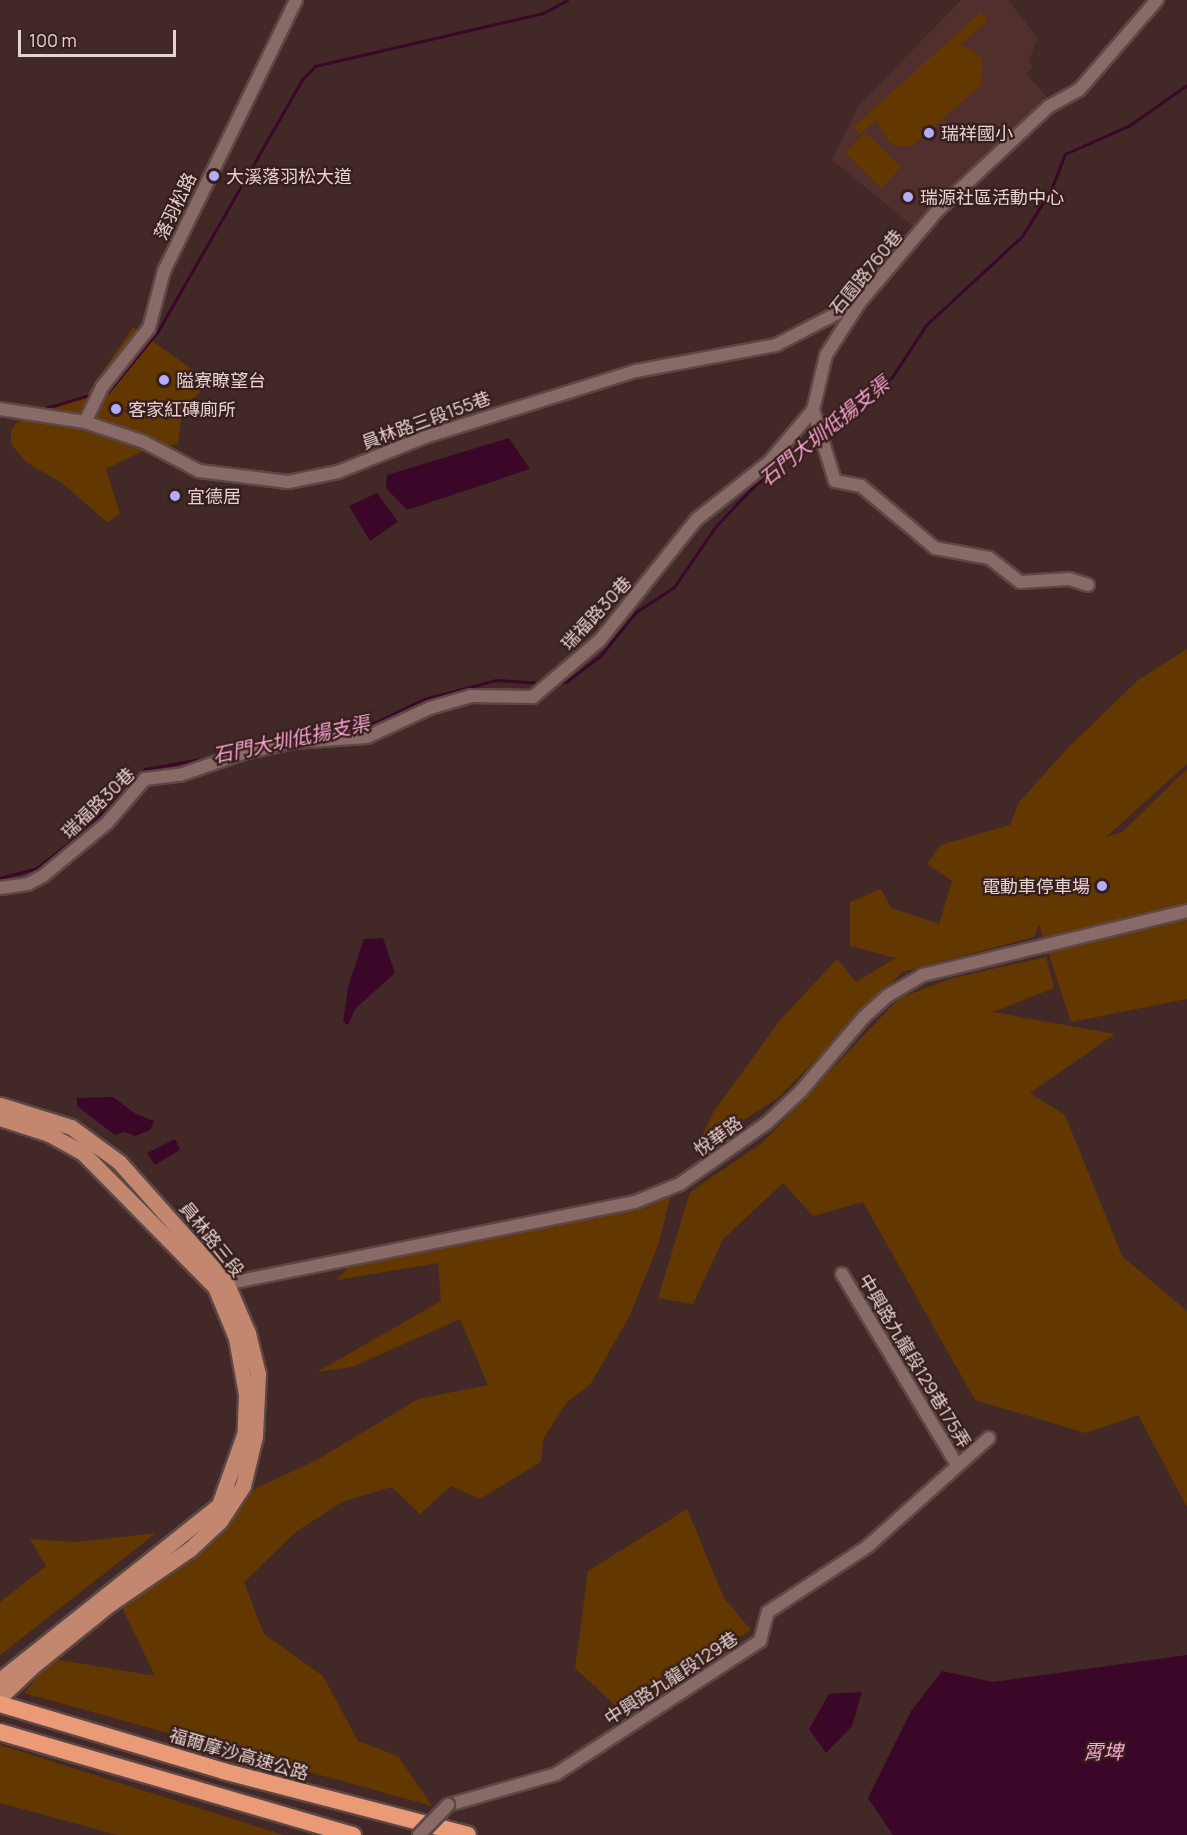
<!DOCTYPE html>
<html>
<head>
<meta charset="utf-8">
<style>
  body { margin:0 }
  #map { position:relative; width:1187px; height:1835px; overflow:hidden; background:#422826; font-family:Manrope,"Noto Sans TC",sans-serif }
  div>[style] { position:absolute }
  .built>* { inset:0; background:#502f2c }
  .green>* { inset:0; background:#623800 }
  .water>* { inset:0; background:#3a0728 }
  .stream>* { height:3px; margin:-1.5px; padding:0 1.5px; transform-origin:1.5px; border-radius:1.5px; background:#3a0728 }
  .roads { filter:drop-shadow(2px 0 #5d4745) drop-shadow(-2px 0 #5d4745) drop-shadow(0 2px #5d4745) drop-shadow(0 -2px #5d4745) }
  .minor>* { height:12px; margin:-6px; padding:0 6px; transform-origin:6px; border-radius:6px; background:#886a66 }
  .major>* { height:15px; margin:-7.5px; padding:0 7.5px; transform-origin:7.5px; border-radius:7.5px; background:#c38770 }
  .highway>* { height:16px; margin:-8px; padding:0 8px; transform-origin:8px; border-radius:8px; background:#ea9a76 }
  .bridges { filter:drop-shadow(2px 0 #5d4745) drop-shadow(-2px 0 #5d4745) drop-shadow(0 2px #5d4745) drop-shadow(0 -2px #5d4745) }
  .minor-bridge>* { height:12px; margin:-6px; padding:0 6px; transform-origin:6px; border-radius:6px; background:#886a66 }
  .dots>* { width:16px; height:16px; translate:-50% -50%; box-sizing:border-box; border:3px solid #371e1c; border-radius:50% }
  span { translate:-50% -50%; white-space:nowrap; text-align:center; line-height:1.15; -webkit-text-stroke:4.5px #371e1c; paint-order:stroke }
  .poi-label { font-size:18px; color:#e5d3d1 }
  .left { translate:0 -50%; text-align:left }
  .right { translate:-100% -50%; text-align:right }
  .street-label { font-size:18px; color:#e5d3d1 }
  .water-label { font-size:20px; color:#f7a5d2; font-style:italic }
  .scale { position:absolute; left:18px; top:30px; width:158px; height:27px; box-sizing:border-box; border:3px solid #e5d3d1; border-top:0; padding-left:8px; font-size:18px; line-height:21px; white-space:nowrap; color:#e5d3d1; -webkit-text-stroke:4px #371e1c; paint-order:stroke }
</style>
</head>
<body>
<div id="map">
  <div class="built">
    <div style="clip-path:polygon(961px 0,1008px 0,1038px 38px,1029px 60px,1033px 68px,1026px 74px,1051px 101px,962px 175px,915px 228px,832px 160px,858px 106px)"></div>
  </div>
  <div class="green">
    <div style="clip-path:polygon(981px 12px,988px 20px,960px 45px,973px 50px,983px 60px,981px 85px,913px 145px,899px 147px,888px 141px,876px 120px,860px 134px,853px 127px)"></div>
    <div style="clip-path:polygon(865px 132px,901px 167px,881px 188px,845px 153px)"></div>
    <div style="clip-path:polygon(133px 327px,197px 373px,200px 392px,182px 412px,178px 444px,147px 449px,106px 469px,120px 514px,107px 522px,62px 483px,26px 462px,11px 444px,11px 431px,16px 423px,86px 396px)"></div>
    <div style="clip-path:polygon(1187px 649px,1187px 764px,1106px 837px,1122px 832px,1187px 769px,1187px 999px,1071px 1022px,1039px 924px,1034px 937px,902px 972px,778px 1098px,695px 1151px,714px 1111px,781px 1019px,837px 959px,856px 982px,896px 958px,850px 946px,850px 902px,881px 889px,891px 908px,939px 924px,952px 881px,927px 864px,940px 845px,1010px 825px,1019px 802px,1067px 749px,1138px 680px)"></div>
    <div style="clip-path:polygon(1046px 957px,1054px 988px,993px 1012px,1115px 1034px,1030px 1093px,1065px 1115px,1122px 1256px,1187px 1311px,1187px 1507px,1138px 1415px,1086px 1433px,975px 1400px,863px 1202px,813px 1216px,783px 1183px,723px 1239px,693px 1304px,658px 1298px,690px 1192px,762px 1143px,899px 998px,953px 978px)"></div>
    <div style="clip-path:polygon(671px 1194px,658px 1246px,629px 1317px,590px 1385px,568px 1401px,543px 1439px,541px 1462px,480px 1499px,451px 1486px,420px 1514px,392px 1487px,342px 1502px,297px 1531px,244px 1582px,264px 1634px,323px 1676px,358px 1741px,398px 1756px,432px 1806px,24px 1693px,53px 1659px,155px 1676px,119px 1601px,235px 1513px,256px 1488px,317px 1460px,418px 1399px,488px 1385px,460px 1319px,352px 1367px,317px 1372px,441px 1301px,438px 1263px,336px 1280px,354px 1262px)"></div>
    <div style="clip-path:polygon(687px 1509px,724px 1598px,751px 1630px,622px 1712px,575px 1668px,588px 1571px)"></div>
    <div style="clip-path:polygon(156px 1533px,0 1655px,0 1602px,46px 1566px,30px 1539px,77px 1542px)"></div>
    <div style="clip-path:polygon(0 1745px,284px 1835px,118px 1835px,0 1803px)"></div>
  </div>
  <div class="water">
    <div style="clip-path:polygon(509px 438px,530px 469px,407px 510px,386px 488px,387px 475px)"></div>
    <div style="clip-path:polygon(377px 493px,398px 522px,370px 541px,349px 506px)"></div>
    <div style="clip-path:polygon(383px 938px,395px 973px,355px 1009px,348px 1025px,343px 1022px,348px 987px,364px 939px)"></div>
    <div style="clip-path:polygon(113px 1097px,136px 1114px,154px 1121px,150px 1130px,135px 1136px,125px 1132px,115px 1135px,77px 1106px,77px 1098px)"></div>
    <div style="clip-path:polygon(175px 1139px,180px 1150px,155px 1165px,147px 1153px)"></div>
    <div style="clip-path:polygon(1187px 1655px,1187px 1835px,893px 1835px,868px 1798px,911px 1711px,942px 1671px,993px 1682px)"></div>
    <div style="clip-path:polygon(862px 1692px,852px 1726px,826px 1753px,809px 1729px,829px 1694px)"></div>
  </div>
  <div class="stream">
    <div style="left:102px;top:393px;width:6px;rotate:-9deg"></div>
    <div style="left:108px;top:392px;width:79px;rotate:-50.7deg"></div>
    <div style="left:158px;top:331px;width:288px;rotate:-60.2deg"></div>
    <div style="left:301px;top:81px;width:21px;rotate:-47deg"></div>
    <div style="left:315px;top:66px;width:234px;rotate:-13.1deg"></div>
    <div style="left:543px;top:13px;width:27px;rotate:-28deg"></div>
    <div style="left:39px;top:410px;width:59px;rotate:-16.6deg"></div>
    <div style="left:0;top:416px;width:16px;rotate:4deg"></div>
    <div style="left:823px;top:429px;width:37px;rotate:-31deg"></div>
    <div style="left:855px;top:410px;width:50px;rotate:-41.7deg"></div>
    <div style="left:892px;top:377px;width:62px;rotate:-56.8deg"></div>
    <div style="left:926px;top:325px;width:131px;rotate:-42.8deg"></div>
    <div style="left:1022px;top:236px;width:54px;rotate:-57.8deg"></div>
    <div style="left:1051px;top:190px;width:39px;rotate:-69deg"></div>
    <div style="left:1065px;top:154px;width:71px;rotate:-24deg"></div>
    <div style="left:1130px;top:125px;width:70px;rotate:-35.1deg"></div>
    <div style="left:558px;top:682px;width:8px"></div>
    <div style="left:566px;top:682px;width:43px;rotate:-37.4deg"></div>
    <div style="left:600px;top:656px;width:57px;rotate:-50.7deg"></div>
    <div style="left:636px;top:612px;width:45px;rotate:-33.3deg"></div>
    <div style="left:674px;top:587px;width:74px;rotate:-55.5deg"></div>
    <div style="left:716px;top:526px;width:54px;rotate:-46.5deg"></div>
    <div style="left:753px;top:487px;width:84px;rotate:-40.2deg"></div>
    <div style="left:309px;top:735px;width:68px;rotate:-11deg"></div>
    <div style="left:376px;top:722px;width:53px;rotate:-25.6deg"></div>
    <div style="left:424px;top:699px;width:74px;rotate:-14.8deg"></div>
    <div style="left:496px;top:680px;width:46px;rotate:3.7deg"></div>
    <div style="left:0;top:878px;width:38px;rotate:-15deg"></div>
    <div style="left:37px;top:868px;width:60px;rotate:-38.2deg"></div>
    <div style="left:84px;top:831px;width:87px;rotate:-45.5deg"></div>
    <div style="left:145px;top:769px;width:74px;rotate:-10.1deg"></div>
  </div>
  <div class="roads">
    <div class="minor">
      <div style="left:0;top:409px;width:86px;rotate:8.7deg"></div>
      <div style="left:85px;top:422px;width:62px;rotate:18.7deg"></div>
      <div style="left:144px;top:442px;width:62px;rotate:27.8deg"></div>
      <div style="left:199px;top:471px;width:90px;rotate:7deg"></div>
      <div style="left:288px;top:482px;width:51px;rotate:-11.3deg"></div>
      <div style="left:338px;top:472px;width:94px;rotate:-21.9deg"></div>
      <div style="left:425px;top:437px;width:221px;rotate:-17.4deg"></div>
      <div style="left:636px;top:371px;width:142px;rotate:-10.5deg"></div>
      <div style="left:776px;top:345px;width:93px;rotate:-27.4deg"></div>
      <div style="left:85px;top:422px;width:39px;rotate:-64deg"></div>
      <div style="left:102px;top:387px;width:75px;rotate:-51.5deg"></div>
      <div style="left:149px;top:328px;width:59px;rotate:-75.3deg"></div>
      <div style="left:164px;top:271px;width:301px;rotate:-64deg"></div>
      <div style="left:1088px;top:585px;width:20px;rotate:-162deg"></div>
      <div style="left:1069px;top:579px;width:49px;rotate:176.5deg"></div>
      <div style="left:1020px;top:582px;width:39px;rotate:-142deg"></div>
      <div style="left:989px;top:558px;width:55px;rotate:-169.5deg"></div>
      <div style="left:935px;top:548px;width:97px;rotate:-140deg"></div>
      <div style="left:861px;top:486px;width:26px;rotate:-169deg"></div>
      <div style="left:835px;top:481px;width:74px;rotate:-107.2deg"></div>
      <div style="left:813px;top:410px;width:57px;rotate:-76.7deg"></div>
      <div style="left:826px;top:355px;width:63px;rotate:-57.3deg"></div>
      <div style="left:860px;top:302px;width:121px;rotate:-49.7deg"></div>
      <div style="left:938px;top:210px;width:151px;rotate:-43.1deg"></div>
      <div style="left:1048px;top:107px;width:35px;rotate:-29deg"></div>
      <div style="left:1079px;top:90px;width:119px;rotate:-49.1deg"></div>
      <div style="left:0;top:888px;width:28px;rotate:-8deg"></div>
      <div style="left:28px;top:884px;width:17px;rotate:-28deg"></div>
      <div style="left:43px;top:876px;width:83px;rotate:-39.6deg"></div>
      <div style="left:107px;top:823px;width:58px;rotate:-49.2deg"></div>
      <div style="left:145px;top:779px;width:35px;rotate:-7deg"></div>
      <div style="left:180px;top:775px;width:67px;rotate:-19.2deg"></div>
      <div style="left:243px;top:753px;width:51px;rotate:-12.4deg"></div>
      <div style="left:293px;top:742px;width:74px;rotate:-3.9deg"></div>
      <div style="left:367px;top:737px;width:69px;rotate:-24.7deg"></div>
      <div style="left:430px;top:708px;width:43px;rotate:-16.3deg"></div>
      <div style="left:471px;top:696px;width:62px;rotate:0.9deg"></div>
      <div style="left:533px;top:697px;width:88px;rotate:-40.4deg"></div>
      <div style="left:600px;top:640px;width:155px;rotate:-51.3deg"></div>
      <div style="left:697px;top:519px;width:92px;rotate:-38.4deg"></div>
      <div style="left:769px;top:462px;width:68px;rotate:-49.8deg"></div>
      <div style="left:842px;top:1274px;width:224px;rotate:58.9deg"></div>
      <div style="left:220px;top:1285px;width:423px;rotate:-11.3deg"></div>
      <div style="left:635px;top:1202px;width:48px;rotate:-21.8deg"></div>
      <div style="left:680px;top:1184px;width:106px;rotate:-35deg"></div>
      <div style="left:767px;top:1123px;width:47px;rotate:-43.3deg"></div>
      <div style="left:801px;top:1091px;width:97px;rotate:-49.6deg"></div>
      <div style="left:864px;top:1017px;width:31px;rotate:-42deg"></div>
      <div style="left:887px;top:996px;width:42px;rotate:-30.3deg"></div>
      <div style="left:923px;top:975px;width:272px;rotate:-13.6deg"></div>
      <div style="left:448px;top:1805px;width:112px;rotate:-16deg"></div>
      <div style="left:556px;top:1774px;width:244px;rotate:-33.1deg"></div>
      <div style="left:760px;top:1641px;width:30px;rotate:-75deg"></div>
      <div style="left:768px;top:1612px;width:120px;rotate:-33.4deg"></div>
      <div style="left:868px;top:1546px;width:162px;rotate:-41.8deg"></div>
    </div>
    <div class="major">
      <div style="left:0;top:1105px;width:74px;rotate:17.2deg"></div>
      <div style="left:71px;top:1127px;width:59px;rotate:36.1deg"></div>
      <div style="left:119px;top:1162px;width:161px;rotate:48.3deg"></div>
      <div style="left:226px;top:1282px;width:56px;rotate:66.7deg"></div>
      <div style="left:248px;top:1333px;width:42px;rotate:76.3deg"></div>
      <div style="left:258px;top:1374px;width:62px;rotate:92.8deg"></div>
      <div style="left:255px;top:1436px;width:51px;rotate:103.5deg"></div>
      <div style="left:243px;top:1486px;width:42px;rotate:123.3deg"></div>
      <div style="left:220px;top:1521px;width:41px;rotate:137deg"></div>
      <div style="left:190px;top:1549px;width:96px;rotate:145.6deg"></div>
      <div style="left:111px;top:1603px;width:97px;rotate:141.2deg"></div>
      <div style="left:35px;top:1664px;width:48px;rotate:136.7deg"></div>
      <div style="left:0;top:1118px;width:52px;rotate:18.1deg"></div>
      <div style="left:49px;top:1134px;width:39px;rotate:29deg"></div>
      <div style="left:83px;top:1153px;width:188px;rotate:45.4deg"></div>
      <div style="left:215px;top:1287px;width:55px;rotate:67.6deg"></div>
      <div style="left:236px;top:1338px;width:57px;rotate:79.9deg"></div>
      <div style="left:246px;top:1394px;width:38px;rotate:92deg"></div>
      <div style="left:245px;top:1432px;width:77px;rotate:109.6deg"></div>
      <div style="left:219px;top:1505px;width:280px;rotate:141.4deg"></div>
    </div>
    <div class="highway">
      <div style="left:0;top:1704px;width:233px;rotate:16.7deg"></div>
      <div style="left:223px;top:1771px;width:253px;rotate:14.6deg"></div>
      <div style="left:0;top:1732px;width:368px;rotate:16.3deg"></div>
    </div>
  </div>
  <div class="bridges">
    <div class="minor-bridge">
      <div style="left:419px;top:1835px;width:42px;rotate:-46deg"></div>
    </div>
  </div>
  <div class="dots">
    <div style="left:929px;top:133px;background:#b2adf9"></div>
    <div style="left:214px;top:176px;background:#b2adf9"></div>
    <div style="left:908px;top:197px;background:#b2adf9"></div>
    <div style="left:164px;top:380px;background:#b2adf9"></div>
    <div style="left:116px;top:409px;background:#b2adf9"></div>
    <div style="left:175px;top:496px;background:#b2adf9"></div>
    <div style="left:1102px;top:886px;background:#b2adf9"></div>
  </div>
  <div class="poi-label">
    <span class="left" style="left:941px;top:133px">瑞祥國小</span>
    <span class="left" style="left:226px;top:176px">大溪落羽松大道</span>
    <span class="left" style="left:920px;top:197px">瑞源社區活動中心</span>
    <span class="left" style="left:176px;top:380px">隘寮瞭望台</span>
    <span class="left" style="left:128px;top:409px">客家紅磚廁所</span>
    <span class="left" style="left:187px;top:496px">宜德居</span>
    <span class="right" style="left:1090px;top:886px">電動車停車場</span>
  </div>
  <div class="street-label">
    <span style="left:175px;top:206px;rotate:-64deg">落羽松路</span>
    <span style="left:866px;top:272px;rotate:-51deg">石園路760巷</span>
    <span style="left:426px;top:420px;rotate:-20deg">員林路三段155巷</span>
    <span style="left:596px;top:613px;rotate:-47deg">瑞福路30巷</span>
    <span style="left:98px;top:803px;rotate:-44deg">瑞福路30巷</span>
    <span style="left:718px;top:1136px;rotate:-36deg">悅華路</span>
    <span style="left:212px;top:1239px;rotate:51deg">員林路三段</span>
    <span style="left:915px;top:1361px;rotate:59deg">中興路九龍段129巷175弄</span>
    <span style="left:671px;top:1678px;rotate:-33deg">中興路九龍段129巷</span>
    <span style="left:239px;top:1754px;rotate:16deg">福爾摩沙高速公路</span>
  </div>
  <div class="water-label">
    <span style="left:824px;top:431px;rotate:-39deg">石門大圳低揚支渠</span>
    <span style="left:291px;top:739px;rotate:-12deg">石門大圳低揚支渠</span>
    <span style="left:1103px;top:1751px">霄埤</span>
  </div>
  <div class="scale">100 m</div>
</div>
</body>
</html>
